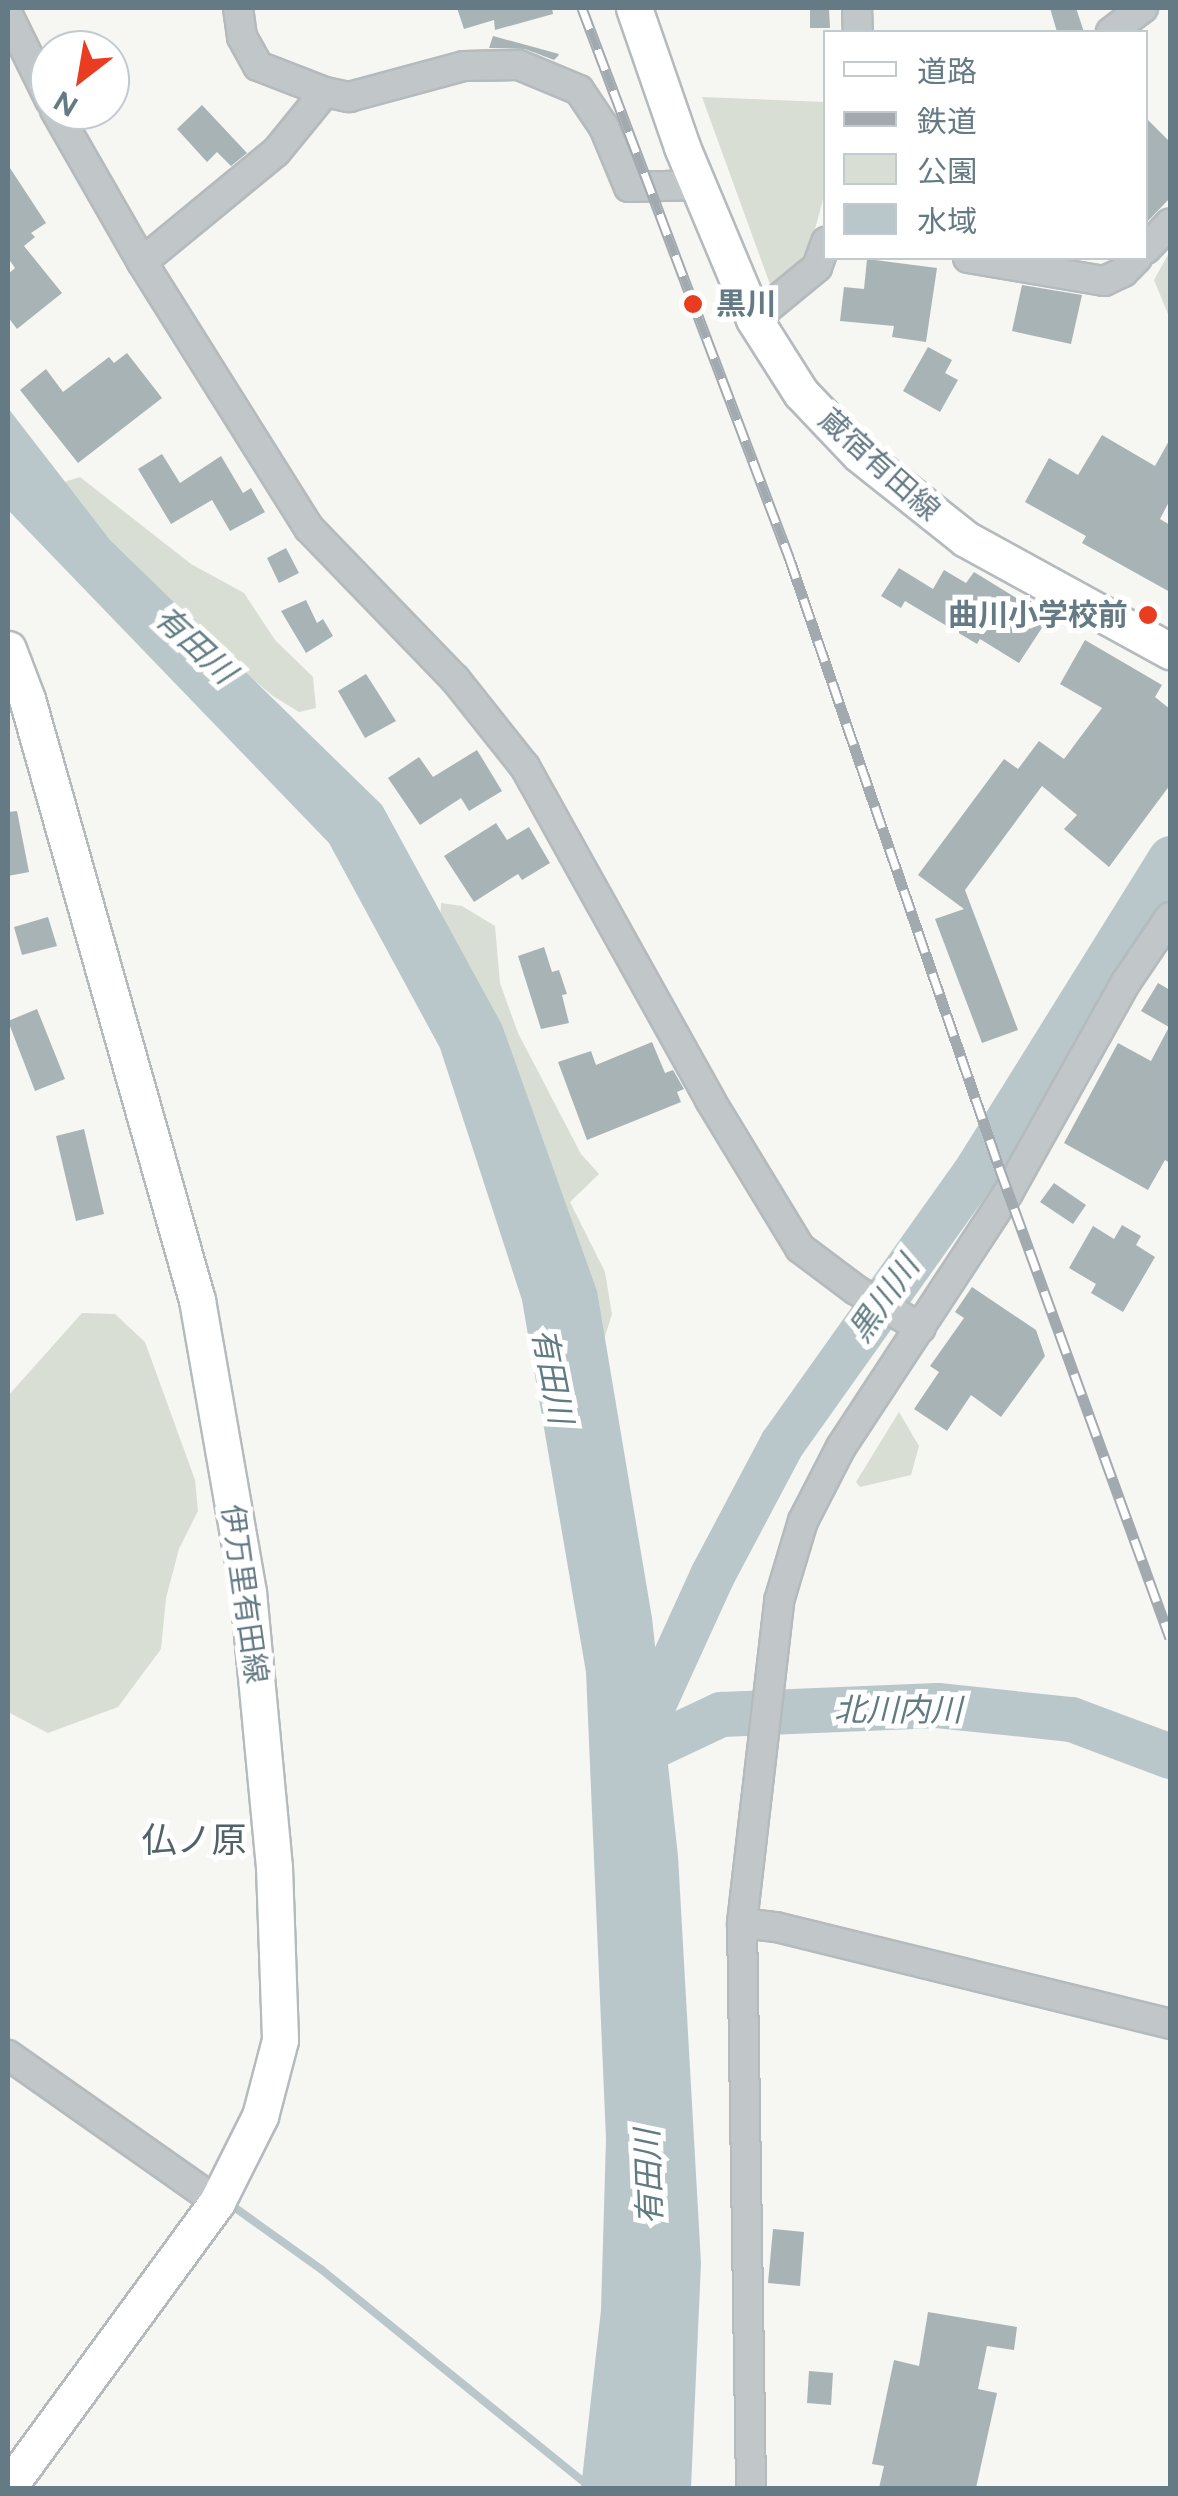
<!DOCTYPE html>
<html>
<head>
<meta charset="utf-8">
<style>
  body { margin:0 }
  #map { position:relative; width:1178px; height:2496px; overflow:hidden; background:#f6f6f3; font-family:Figtree,"Noto Sans JP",sans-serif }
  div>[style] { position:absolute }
  .green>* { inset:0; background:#d8ded4 }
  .water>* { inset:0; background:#b9c7ca }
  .stream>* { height:8px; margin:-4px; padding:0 4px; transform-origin:4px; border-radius:4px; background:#b9c7ca }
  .river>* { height:45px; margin:-22.5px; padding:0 22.5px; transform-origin:22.5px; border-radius:22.5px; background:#b9c7ca }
  .building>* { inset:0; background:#a8b3b6 }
  .roads { filter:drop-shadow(2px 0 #b5babd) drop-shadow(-2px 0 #b5babd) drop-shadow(0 2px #b5babd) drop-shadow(0 -2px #b5babd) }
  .minor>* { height:28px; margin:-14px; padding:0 14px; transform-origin:14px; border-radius:14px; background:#c1c7c9 }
  .major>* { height:35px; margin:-17.5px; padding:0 17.5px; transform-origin:17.5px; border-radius:17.5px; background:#fff }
  .rail>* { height:11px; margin-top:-5.5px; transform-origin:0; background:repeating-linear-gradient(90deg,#fff 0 22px,#a2aaaf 0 44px); box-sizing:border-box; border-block:2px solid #a2aaaf }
  .dots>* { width:28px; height:28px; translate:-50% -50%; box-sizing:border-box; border:5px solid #fff; border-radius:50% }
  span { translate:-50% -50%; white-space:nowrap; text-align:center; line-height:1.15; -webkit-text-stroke:10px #fff; paint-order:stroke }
  .poi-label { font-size:30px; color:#647a85; font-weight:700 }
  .left { translate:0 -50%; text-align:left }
  .right { translate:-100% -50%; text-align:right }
  .street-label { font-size:30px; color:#647a85 }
  .water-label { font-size:32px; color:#607b82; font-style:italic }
  .quarter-label { font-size:35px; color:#52626a }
  .frame { position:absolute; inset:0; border:10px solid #647a85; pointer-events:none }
  .legend { position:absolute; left:823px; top:30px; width:325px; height:230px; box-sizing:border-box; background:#fff; border:2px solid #c1cace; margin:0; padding:12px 18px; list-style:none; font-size:30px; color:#647a85 }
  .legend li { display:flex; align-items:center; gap:20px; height:50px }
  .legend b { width:50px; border:2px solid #c1cace }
  .north { position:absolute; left:30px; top:30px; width:100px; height:100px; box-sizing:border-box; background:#fff; border:2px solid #c1cace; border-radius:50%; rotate:211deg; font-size:28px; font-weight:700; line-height:40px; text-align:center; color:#647a85 }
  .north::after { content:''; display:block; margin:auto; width:35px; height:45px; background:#e93c20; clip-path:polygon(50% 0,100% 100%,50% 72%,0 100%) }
</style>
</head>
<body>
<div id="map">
  <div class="green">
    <div style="clip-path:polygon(702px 97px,825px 102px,825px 192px,811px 244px,795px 269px,771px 287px)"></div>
    <div style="clip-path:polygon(1170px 251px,1170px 319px,1154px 280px)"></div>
    <div style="clip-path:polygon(80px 477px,191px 564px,244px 593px,275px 640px,313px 677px,316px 708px,299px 712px,273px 696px,160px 603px,61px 483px)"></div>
    <div style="clip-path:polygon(441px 903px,462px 906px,495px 926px,500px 983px,518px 1033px,581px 1154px,599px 1174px,570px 1202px,605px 1272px,612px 1314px,597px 1362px,440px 934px)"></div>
    <div style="clip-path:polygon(82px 1313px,115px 1314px,145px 1342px,195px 1480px,198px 1511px,179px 1549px,166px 1598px,161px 1649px,118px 1707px,48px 1733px,8px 1712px,8px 1396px)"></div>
    <div style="clip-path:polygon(899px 1412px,919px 1446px,911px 1475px,860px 1487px,856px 1482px)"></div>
  </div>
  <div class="water">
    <div style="clip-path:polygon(8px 408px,110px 540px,382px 805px,502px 1025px,597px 1291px,652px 1618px,678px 1856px,701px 2263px,691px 2488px,581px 2488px,601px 2310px,606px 2139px,586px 1672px,522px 1300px,440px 1048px,329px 843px,8px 510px)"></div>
  </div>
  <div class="stream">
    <div style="left:227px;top:2202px;width:117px;rotate:35.6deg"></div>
    <div style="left:322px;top:2270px;width:346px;rotate:39deg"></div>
  </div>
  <div class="river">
    <div style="left:635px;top:1744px;width:186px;rotate:-65.5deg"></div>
    <div style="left:712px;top:1575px;width:149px;rotate:-62.1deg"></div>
    <div style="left:782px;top:1443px;width:339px;rotate:-54.6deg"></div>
    <div style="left:978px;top:1167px;width:364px;rotate:-58.1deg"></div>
    <div style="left:629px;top:1757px;width:102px;rotate:-25.1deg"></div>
    <div style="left:721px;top:1714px;width:216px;rotate:-2.4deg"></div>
    <div style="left:937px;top:1705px;width:135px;rotate:6deg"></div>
    <div style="left:1071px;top:1719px;width:106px;rotate:20.5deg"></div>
  </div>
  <div class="building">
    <div style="clip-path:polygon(457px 8px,552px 8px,553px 14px,495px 30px,494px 20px,464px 29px)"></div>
    <div style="clip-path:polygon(810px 8px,829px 8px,830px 28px,810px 28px)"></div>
    <div style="clip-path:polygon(1050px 8px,1076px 8px,1084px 32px,1057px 32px)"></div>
    <div style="clip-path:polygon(493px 36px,559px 54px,558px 56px,554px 60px,525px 49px,489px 48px)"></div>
    <div style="clip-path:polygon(202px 105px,247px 153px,231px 166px,217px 152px,207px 162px,177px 129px)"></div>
    <div style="clip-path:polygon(1146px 118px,1170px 142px,1170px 198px,1146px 223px)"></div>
    <div style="clip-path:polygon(8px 165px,46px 223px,31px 233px,35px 237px,24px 246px,62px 293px,17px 329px,8px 317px,8px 274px,15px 268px,8px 258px)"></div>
    <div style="clip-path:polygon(867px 259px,937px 268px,926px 342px,892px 337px,894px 326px,840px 321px,844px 287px,864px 289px)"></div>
    <div style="clip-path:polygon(1022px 285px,1082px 295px,1071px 344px,1012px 331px)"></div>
    <div style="clip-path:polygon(928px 347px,952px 360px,945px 373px,958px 380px,940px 412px,903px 391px)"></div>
    <div style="clip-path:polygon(127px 353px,162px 398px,78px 463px,20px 390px,46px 369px,63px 392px,109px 357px,114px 363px)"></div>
    <div style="clip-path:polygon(1102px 435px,1155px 466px,1170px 439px,1170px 500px,1160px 519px,1170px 525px,1170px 592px,1082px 543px,1086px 536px,1025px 502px,1049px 458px,1078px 475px)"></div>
    <div style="clip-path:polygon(162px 454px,180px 483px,221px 456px,243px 493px,251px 488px,265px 512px,230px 531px,212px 500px,171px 524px,138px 469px)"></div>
    <div style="clip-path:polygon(286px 548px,299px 573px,279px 583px,267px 558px)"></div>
    <div style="clip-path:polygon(899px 568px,933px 589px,944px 570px,966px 583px,974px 572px,1026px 604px,1029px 600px,1051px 614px,1019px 663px,980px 639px,977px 644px,905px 601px,901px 608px,881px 596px)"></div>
    <div style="clip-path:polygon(306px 600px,317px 623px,323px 619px,333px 636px,306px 653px,281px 611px)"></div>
    <div style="clip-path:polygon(1085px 640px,1162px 685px,1155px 697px,1170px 709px,1170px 785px,1109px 867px,1064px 829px,1077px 815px,1042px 786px,965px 890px,1018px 1030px,982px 1043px,935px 919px,964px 909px,918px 875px,1004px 759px,1018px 769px,1039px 741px,1064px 759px,1102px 708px,1060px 684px)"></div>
    <div style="clip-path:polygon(366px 674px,396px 721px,365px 738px,338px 691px)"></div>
    <div style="clip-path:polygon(477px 750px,502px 791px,469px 811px,461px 798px,420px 825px,388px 778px,419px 757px,433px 777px)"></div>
    <div style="clip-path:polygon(17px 811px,29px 872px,8px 876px,8px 812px)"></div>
    <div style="clip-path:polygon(496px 823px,507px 840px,529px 827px,550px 863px,522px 880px,518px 874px,474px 902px,444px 856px)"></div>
    <div style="clip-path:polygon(48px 917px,57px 946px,22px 955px,14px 927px)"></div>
    <div style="clip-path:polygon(544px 947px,552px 972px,559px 970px,567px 994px,562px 995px,569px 1023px,541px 1029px,518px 956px)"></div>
    <div style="clip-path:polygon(1158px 983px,1170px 990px,1170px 1163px,1165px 1160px,1148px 1190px,1064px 1143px,1118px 1043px,1151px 1061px,1169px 1027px,1141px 1011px)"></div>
    <div style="clip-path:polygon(37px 1009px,65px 1079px,35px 1091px,8px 1021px)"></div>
    <div style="clip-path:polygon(652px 1042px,665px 1073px,673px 1070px,684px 1089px,677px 1092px,681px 1102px,587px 1140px,558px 1062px,591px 1051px,596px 1065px)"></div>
    <div style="clip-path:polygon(84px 1129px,104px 1214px,76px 1221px,56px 1136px)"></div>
    <div style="clip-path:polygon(1054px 1183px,1086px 1205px,1073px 1224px,1040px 1202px)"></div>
    <div style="clip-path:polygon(1122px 1225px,1141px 1236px,1136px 1245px,1155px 1257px,1123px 1312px,1091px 1293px,1096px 1284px,1069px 1268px,1093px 1226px,1114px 1239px)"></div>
    <div style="clip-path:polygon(972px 1287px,1036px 1330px,1045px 1356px,1001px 1417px,971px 1395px,947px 1431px,914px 1409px,939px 1372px,930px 1366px,964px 1318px,955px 1312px)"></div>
    <div style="clip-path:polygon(773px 2229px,804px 2232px,800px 2286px,768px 2283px)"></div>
    <div style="clip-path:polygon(928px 2312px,1017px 2327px,1014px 2350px,987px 2346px,978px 2389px,997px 2393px,976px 2488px,879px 2488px,884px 2466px,872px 2464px,894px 2360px,919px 2366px)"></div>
    <div style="clip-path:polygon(809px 2371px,833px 2373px,831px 2405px,807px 2403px)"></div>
  </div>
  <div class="roads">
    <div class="minor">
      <div style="left:238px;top:8px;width:29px;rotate:82deg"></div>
      <div style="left:242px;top:37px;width:33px;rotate:61deg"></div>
      <div style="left:258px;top:66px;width:72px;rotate:21.2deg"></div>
      <div style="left:857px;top:8px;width:24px;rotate:88deg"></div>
      <div style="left:8px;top:15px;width:95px;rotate:63.7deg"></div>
      <div style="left:1111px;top:32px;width:40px;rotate:-37deg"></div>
      <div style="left:55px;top:110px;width:175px;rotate:60.2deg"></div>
      <div style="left:142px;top:262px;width:314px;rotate:57.9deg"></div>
      <div style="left:309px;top:528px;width:210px;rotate:46deg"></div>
      <div style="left:455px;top:679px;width:112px;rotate:51.5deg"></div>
      <div style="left:525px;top:767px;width:381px;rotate:60.9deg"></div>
      <div style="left:710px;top:1100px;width:173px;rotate:58.7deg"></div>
      <div style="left:800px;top:1248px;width:70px;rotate:36.9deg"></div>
      <div style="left:856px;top:1290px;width:75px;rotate:30.3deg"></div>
      <div style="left:1146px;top:249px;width:35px;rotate:-47deg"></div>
      <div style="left:968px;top:258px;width:138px;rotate:9.6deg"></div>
      <div style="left:1104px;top:281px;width:21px;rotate:-25deg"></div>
      <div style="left:1123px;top:272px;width:20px;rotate:-45deg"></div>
      <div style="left:142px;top:262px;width:173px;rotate:-39.4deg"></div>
      <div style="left:276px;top:152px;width:77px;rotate:-50.8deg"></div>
      <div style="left:325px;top:92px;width:25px;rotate:12deg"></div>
      <div style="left:349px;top:97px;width:119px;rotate:-15.1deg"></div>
      <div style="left:464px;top:66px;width:55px;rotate:-1deg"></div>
      <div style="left:519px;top:65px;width:65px;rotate:22.6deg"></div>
      <div style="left:579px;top:90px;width:45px;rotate:56deg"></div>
      <div style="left:604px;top:127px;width:65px;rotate:67.4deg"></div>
      <div style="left:629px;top:187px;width:70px;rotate:-1.6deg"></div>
      <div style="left:754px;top:319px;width:82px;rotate:-39.5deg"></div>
      <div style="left:817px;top:267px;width:27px;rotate:-70deg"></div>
      <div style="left:742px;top:1923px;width:34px;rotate:7deg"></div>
      <div style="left:776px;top:1927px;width:406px;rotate:13.8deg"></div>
      <div style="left:8px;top:2055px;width:256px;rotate:35.1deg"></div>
      <div style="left:751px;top:2488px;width:565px;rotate:-90.91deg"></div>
      <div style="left:742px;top:1923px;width:324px;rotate:-83.4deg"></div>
      <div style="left:779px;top:1601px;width:84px;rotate:-73.3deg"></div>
      <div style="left:803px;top:1521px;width:83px;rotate:-62.8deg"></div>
      <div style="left:841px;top:1447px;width:304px;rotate:-56.7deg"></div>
      <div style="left:1008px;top:1193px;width:242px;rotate:-60.8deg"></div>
      <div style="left:1126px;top:982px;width:78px;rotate:-55.9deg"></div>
    </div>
    <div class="major">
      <div style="left:634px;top:8px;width:147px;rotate:70.9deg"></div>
      <div style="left:682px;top:147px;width:186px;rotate:67.3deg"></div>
      <div style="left:754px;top:319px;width:88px;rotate:57.6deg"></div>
      <div style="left:801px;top:393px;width:84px;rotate:46.4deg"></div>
      <div style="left:859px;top:454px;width:137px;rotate:38.5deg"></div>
      <div style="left:966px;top:539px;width:233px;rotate:28.8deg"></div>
      <div style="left:8px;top:649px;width:53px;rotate:69.2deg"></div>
      <div style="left:27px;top:699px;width:625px;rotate:74.21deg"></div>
      <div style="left:197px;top:1300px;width:296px;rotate:80.1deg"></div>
      <div style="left:248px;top:1592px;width:276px;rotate:84.6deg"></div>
      <div style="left:274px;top:1867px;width:173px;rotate:88deg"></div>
      <div style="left:280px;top:2040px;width:79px;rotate:104.7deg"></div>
      <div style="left:260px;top:2116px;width:96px;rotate:116.6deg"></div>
      <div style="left:217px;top:2202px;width:354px;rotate:126.2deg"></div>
    </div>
  </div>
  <div class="rail">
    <div style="left:582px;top:8px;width:587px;rotate:69.34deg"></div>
    <div style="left:789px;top:557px;width:645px;rotate:71deg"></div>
    <div style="left:999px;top:1167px;width:501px;rotate:70.05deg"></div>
  </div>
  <div class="dots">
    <div style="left:693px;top:304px;background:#e93c20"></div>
    <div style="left:1148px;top:615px;background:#e93c20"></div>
  </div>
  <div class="poi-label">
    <span class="left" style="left:716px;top:304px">黒川</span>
    <span class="right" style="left:1128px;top:615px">曲川小学校前</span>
  </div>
  <div class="street-label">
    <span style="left:879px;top:465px;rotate:42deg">蔵宿有田線</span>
    <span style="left:244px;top:1594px;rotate:82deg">伊万里有田線</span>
  </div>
  <div class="water-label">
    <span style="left:195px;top:645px;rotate:43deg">有田川</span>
    <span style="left:884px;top:1299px;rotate:-55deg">黒川川</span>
    <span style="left:552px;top:1376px;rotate:79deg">有田川</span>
    <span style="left:898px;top:1710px">北川内川</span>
    <span style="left:649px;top:2177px;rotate:-92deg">有田川</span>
  </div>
  <div class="quarter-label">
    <span style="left:194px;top:1840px">仏ノ原</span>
  </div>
  <div class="frame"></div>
  <ul class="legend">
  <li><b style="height:12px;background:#fff"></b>道路</li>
  <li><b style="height:12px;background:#a2aaaf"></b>鉄道</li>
  <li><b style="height:28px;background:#d8ded4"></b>公園</li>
  <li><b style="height:28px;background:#b9c7ca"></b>水域</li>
  </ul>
  <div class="north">N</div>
</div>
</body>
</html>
